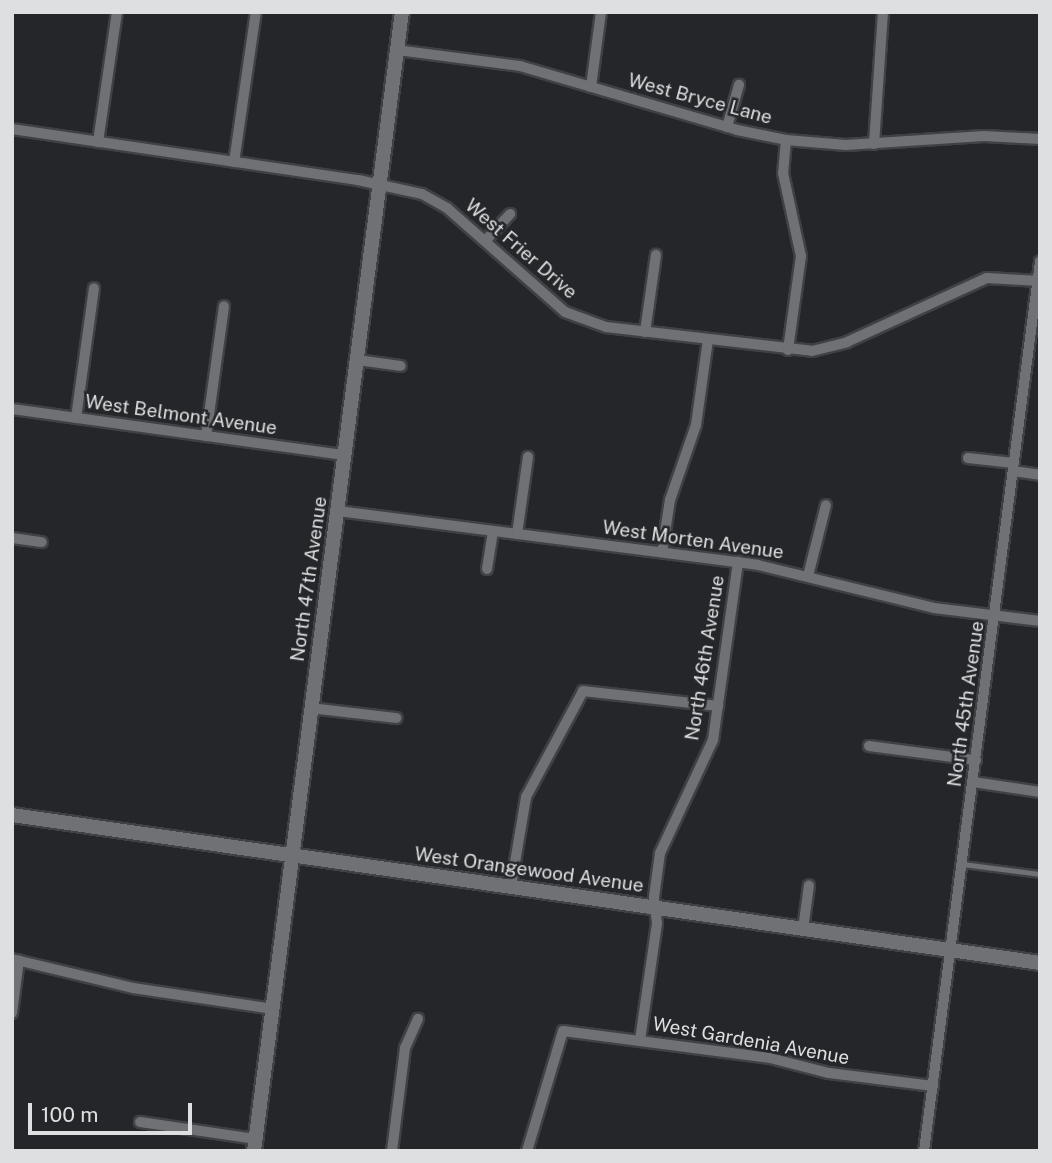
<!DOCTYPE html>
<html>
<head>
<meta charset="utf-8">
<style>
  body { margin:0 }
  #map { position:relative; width:1052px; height:1163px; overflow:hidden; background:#252629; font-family:"Public Sans",sans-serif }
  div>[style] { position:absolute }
  .roads { filter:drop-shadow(2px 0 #404144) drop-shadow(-2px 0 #404144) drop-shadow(0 2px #404144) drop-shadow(0 -2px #404144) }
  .service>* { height:5px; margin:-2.5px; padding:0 2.5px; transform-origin:2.5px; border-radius:2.5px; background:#6f7174 }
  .minor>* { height:10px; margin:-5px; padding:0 5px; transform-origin:5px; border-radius:5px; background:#6f7174 }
  .tertiary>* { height:14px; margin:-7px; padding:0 7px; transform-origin:7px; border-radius:7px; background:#6f7174 }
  span { translate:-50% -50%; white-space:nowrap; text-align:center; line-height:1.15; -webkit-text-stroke:5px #252629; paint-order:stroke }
  .street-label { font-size:19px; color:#dedfe1 }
  .frame { position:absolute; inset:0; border:14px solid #dedfe1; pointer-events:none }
  .scale { position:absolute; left:28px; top:1103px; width:164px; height:32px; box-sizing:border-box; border:4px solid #dedfe1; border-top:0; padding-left:9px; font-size:21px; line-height:24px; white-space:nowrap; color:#dedfe1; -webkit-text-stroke:5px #252629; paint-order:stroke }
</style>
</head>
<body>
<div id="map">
  <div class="roads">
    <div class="service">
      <div style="left:963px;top:864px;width:78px;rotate:7.4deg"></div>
    </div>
    <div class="minor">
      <div style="left:397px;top:50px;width:124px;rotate:7.4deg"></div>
      <div style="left:520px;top:66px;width:226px;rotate:16.4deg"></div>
      <div style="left:737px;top:130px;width:50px;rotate:11.5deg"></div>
      <div style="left:786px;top:140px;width:60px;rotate:4.8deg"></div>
      <div style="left:846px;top:145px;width:138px;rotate:-3.7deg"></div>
      <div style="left:984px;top:136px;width:56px;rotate:3.1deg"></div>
      <div style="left:591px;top:87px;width:76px;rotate:-82.4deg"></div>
      <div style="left:727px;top:127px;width:44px;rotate:-74.1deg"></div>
      <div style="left:12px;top:129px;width:350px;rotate:8.4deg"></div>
      <div style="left:358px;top:180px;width:66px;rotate:12.3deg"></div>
      <div style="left:422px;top:194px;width:29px;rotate:29deg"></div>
      <div style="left:447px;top:208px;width:157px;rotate:41.4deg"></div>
      <div style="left:565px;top:312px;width:44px;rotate:20.1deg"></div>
      <div style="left:606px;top:327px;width:207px;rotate:6.6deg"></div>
      <div style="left:812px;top:351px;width:36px;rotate:-14deg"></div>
      <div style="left:847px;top:342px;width:154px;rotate:-24.6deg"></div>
      <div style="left:987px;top:278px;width:53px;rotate:3.2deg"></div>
      <div style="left:786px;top:140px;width:33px;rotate:95deg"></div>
      <div style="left:783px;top:173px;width:85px;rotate:77.8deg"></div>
      <div style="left:801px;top:256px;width:95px;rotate:97.9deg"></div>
      <div style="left:98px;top:142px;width:131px;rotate:-81.7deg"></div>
      <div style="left:874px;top:144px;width:132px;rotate:-86.1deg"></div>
      <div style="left:234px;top:162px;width:152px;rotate:-81.7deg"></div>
      <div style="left:485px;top:241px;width:37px;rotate:-47deg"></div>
      <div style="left:645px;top:332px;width:78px;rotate:-81.9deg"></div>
      <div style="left:357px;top:360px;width:44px;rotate:7.8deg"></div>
      <div style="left:12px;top:409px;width:336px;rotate:7.9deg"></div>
      <div style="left:76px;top:418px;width:131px;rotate:-82.1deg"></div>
      <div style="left:206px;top:436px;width:131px;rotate:-82.1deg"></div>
      <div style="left:968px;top:458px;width:46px;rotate:6.2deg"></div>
      <div style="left:1013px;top:471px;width:27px;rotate:8deg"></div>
      <div style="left:338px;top:511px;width:423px;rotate:7.3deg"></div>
      <div style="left:758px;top:565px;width:181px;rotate:13.7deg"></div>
      <div style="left:934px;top:608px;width:107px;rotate:7deg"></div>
      <div style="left:517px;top:534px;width:78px;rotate:-81.9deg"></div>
      <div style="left:12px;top:538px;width:30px;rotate:8deg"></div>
      <div style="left:662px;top:552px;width:53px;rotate:-81.3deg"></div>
      <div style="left:670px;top:500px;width:79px;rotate:-70.9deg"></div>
      <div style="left:696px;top:425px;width:86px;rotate:-82deg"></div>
      <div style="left:487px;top:569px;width:38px;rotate:-81deg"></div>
      <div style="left:808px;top:576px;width:73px;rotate:-75.8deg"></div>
      <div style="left:311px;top:708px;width:86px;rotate:6.7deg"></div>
      <div style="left:869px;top:746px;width:108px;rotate:7.5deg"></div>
      <div style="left:973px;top:782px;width:68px;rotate:8.5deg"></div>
      <div style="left:511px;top:886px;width:90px;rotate:-80.4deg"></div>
      <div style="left:526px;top:797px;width:120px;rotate:-61.7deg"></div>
      <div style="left:583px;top:691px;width:136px;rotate:6.3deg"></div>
      <div style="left:803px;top:929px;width:44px;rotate:-82.2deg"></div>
      <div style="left:12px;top:959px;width:124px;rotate:13.5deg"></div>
      <div style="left:133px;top:988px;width:142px;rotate:8.5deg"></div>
      <div style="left:12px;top:1013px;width:53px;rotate:-82.5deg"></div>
      <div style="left:640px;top:1040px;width:118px;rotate:-81.7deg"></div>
      <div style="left:657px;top:923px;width:26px;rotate:-97deg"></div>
      <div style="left:654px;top:897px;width:44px;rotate:-82.2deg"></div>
      <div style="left:660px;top:853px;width:125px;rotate:-64.9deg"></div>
      <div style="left:713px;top:740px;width:180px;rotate:-82deg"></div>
      <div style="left:140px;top:1122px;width:116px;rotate:8.4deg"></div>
      <div style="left:392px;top:1151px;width:104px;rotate:-82.8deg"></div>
      <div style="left:405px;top:1048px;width:32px;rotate:-66deg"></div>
      <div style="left:527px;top:1151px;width:125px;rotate:-73.3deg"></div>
      <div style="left:563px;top:1031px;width:209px;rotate:7.4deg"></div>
      <div style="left:770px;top:1058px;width:61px;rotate:14.3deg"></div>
      <div style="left:829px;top:1073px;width:105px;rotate:7.1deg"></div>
      <div style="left:924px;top:1151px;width:897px;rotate:-82.57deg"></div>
    </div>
    <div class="tertiary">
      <div style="left:12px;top:815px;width:1039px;rotate:8.19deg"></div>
      <div style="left:254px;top:1151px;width:1149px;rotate:-82.6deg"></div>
    </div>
  </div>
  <div class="street-label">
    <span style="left:700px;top:99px;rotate:15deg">West Bryce Lane</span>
    <span style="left:521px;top:249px;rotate:41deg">West Frier Drive</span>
    <span style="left:181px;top:415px;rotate:8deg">West Belmont Avenue</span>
    <span style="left:693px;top:540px;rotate:8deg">West Morten Avenue</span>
    <span style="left:309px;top:579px;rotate:-82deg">North 47th Avenue</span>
    <span style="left:705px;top:658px;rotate:-81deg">North 46th Avenue</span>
    <span style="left:966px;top:704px;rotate:-82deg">North 45th Avenue</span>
    <span style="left:529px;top:870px;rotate:8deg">West Orangewood Avenue</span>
    <span style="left:751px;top:1041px;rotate:10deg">West Gardenia Avenue</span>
  </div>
  <div class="frame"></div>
  <div class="scale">100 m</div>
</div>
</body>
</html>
